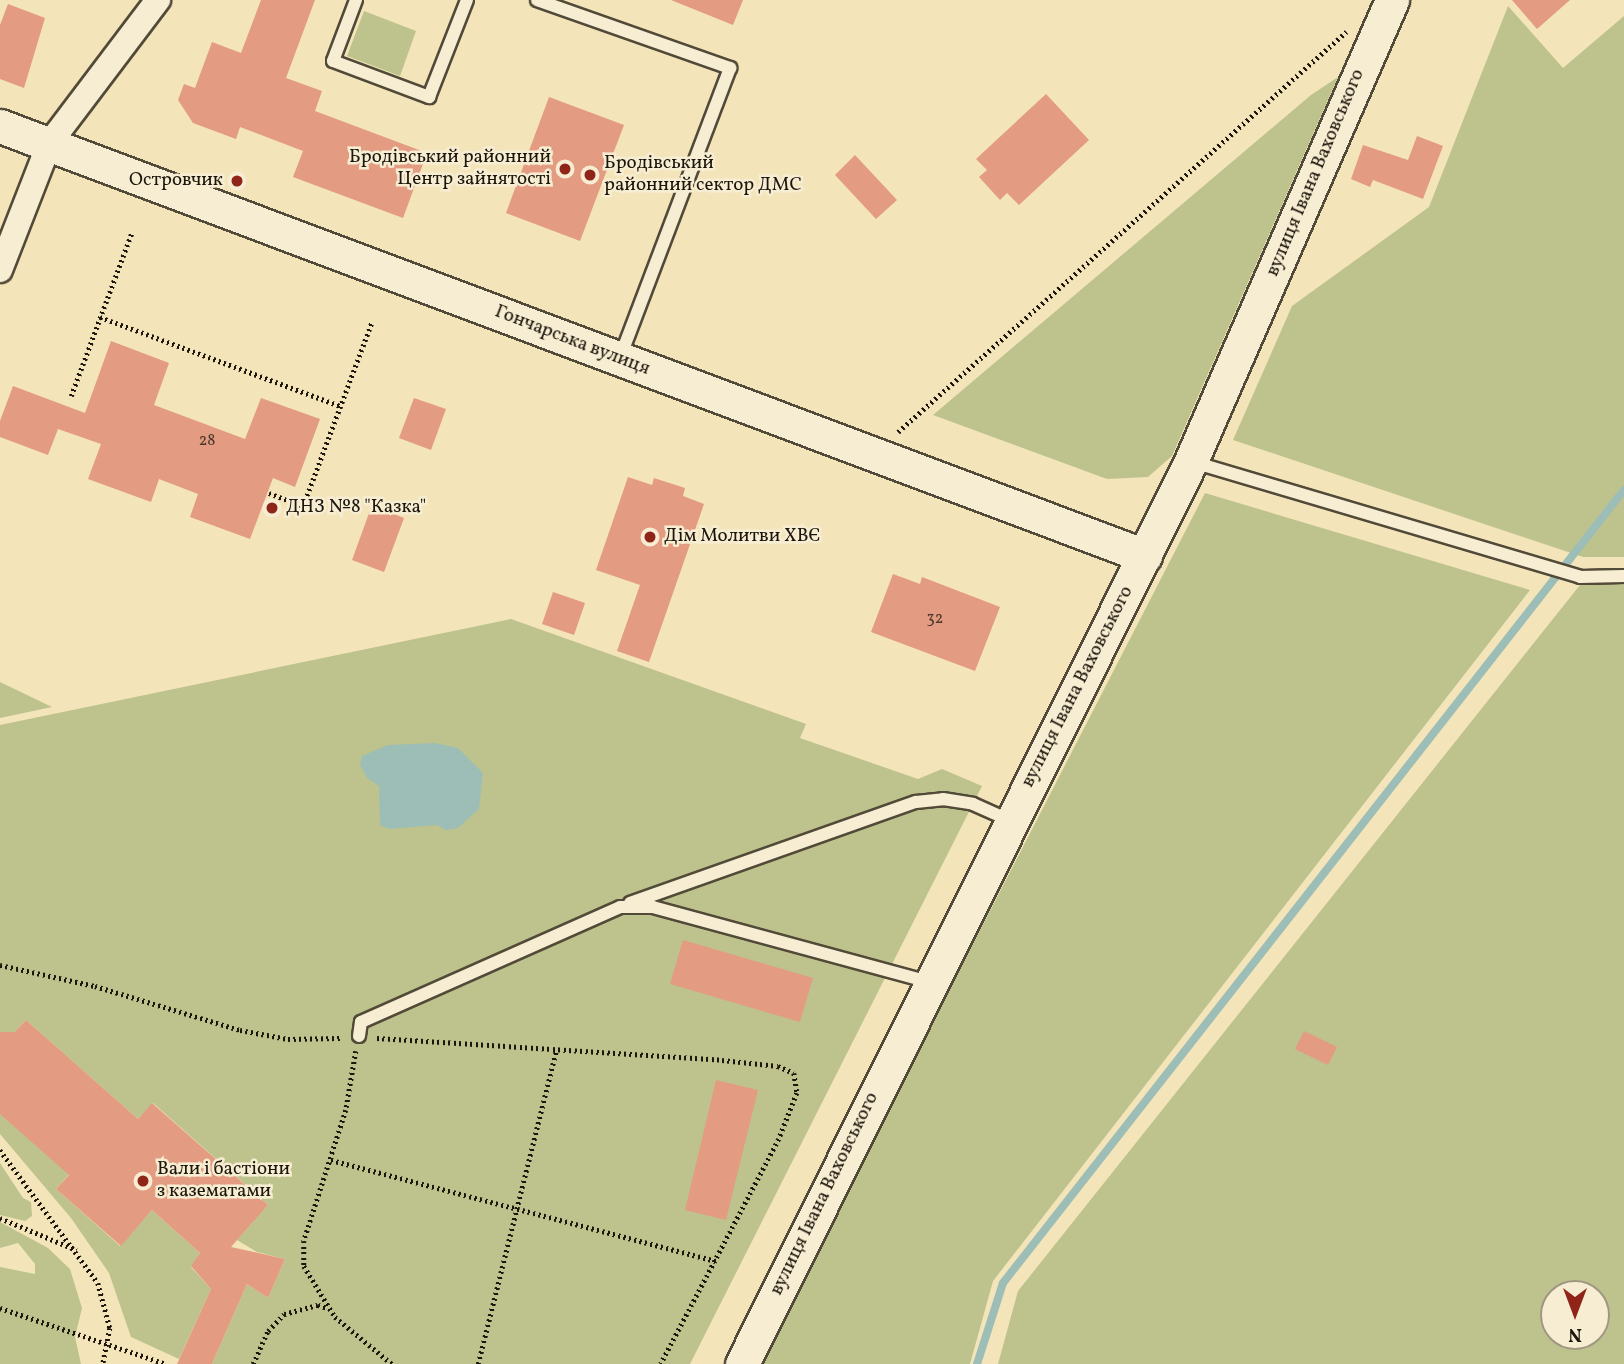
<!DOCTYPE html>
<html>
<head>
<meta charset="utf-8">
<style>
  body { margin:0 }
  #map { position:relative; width:1624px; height:1364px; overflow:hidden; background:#f3e4ba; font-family:Vollkorn,serif }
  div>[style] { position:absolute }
  .green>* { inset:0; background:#bec38d }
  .water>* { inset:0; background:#9dbdb7 }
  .stream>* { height:8px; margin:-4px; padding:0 4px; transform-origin:4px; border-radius:4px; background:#9dbdb7 }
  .building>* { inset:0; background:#e39b82 }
  .path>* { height:4.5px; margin-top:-2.25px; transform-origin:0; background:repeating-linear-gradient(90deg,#1d160c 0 2px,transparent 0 5.5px) }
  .roads { filter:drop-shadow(2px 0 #524a38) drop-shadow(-2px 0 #524a38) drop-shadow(0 2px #524a38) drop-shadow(0 -2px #524a38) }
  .lane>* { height:12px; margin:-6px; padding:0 6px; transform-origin:6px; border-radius:6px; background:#f7edd2 }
  .street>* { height:24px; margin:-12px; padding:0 12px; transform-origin:12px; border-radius:12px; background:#f7edd2 }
  .secondary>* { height:33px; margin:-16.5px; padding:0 16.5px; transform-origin:16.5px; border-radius:16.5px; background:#f7edd2 }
  .dots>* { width:19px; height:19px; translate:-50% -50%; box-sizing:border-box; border:4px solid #f7edd2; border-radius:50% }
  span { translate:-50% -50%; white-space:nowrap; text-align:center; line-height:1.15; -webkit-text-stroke:5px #f7edd2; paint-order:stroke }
  .number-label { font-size:16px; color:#4e372a }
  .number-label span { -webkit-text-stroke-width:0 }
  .poi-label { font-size:19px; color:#1d160c }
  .right { translate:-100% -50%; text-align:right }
  .left { translate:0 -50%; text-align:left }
  .street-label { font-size:19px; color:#1d160c }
  .north { position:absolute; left:1540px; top:1280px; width:70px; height:70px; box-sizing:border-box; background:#f7edd2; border:2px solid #a09783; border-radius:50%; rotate:180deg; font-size:19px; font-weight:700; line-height:28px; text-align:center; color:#1d160c }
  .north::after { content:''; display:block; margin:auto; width:24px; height:32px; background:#8f2418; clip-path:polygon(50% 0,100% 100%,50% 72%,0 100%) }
</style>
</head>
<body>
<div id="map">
  <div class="green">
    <div style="clip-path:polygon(1508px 6px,1563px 68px,1624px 16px,1624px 557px,1583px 557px,1233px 440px,1292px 306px,1429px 207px)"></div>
    <div style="clip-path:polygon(364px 11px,416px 31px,400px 76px,347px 56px)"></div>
    <div style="clip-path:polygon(1338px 77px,1172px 456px,1148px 477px,1107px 479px,933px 415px,1311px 95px)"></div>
    <div style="clip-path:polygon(1205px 493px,1530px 590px,993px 1281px,970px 1364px,757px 1364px)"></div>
    <div style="clip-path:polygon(evenodd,1624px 584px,1624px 1364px,998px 1364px,1018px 1291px,1580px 585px,1624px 584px,1554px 1294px,1596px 1294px,1596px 1336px,1554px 1336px,1554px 1294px)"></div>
    <div style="clip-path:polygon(511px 619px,806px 724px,800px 738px,918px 779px,942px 769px,982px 786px,690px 1364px,212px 1364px,247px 1284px,268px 1298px,285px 1259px,257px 1252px,237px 1240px,268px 1205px,153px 1103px,138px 1119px,26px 1020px,8px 1040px,0 1033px,0 725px)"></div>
    <div style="clip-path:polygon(0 682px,52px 707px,0 718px)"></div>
    <div style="clip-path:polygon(0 1114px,88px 1153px,56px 1189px,120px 1246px,152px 1210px,200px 1253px,191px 1267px,211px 1289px,179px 1359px,131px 1337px,109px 1273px,71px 1218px,0 1134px)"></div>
    <div style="clip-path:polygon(0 1163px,23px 1198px,31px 1202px,32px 1216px,25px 1221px,0 1215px)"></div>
    <div style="clip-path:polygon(0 1222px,48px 1248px,70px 1269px,82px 1308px,75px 1337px,81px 1364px,0 1364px,0 1267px,35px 1274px,35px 1264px,18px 1243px,0 1248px)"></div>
  </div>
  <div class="water">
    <div style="clip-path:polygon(435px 743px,458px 748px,483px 773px,479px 809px,458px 828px,446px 830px,437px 825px,389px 829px,380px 825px,379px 786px,367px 778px,360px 765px,362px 756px,388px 745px)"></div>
  </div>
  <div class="stream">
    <div style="left:977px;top:1364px;width:85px;rotate:-72.2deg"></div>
    <div style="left:1003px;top:1283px;width:1007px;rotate:-51.94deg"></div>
  </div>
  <div class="building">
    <div style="clip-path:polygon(261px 0,315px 0,286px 78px,322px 91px,315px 111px,427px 153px,403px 218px,293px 177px,303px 151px,240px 127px,236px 139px,193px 123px,178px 100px,184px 84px,195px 88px,212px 42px,241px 53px)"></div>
    <div style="clip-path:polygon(671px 0,743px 0,733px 25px)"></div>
    <div style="clip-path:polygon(1512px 0,1570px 0,1537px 29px)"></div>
    <div style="clip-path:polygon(8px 4px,45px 18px,24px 88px,0 79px,0 25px)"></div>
    <div style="clip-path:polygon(1046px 94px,1089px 140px,1019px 205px,1007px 193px,1000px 200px,979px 177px,987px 170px,976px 159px)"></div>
    <div style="clip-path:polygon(549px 97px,624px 125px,580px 241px,506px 213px)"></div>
    <div style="clip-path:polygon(1417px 136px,1443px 146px,1423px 199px,1373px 180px,1370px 187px,1351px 179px,1363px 145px,1408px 160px)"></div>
    <div style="clip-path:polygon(855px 155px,897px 200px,876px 219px,835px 175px)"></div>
    <div style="clip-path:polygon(111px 341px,169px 363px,154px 405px,245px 439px,261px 398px,320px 419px,295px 487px,273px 478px,250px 539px,190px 517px,198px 494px,159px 479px,151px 502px,88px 479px,101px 444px,58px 429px,48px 455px,0 437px,0 421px,13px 386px,85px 413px)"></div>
    <div style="clip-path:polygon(414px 398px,446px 409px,431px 450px,399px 438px)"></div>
    <div style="clip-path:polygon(628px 477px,652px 485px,654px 478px,685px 488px,683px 496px,704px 504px,649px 662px,617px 651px,640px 585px,596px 570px)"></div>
    <div style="clip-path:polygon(372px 505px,404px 518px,384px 572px,352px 560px)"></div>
    <div style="clip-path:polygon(893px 574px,920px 584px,922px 577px,1000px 607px,975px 671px,871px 632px)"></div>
    <div style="clip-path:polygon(553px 592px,585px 603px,574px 635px,542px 624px)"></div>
    <div style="clip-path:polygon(683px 940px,813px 978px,800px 1022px,670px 984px)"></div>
    <div style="clip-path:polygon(26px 1020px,138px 1119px,152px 1103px,268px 1205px,231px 1247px,285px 1259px,268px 1298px,247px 1284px,212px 1364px,177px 1364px,211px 1289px,191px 1266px,200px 1253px,152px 1210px,121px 1246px,56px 1189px,69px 1175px,0 1114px,0 1032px,15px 1032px)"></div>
    <div style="clip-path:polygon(1304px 1031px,1337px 1047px,1328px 1065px,1295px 1049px)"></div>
    <div style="clip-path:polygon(716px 1080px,758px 1090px,726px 1220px,685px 1210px)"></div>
  </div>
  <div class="path">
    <div style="left:100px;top:317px;width:256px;rotate:20.3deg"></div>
    <div style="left:71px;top:396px;width:175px;rotate:-69.6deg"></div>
    <div style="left:898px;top:432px;width:601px;rotate:-41.76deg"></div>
    <div style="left:269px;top:493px;width:36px;rotate:21deg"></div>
    <div style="left:303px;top:506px;width:197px;rotate:-69.5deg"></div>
    <div style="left:0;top:965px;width:97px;rotate:12.5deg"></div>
    <div style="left:95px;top:986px;width:152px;rotate:16.9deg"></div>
    <div style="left:240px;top:1030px;width:49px;rotate:10.6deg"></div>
    <div style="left:288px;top:1039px;width:52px;rotate:-1.1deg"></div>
    <div style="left:377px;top:1038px;width:346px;rotate:3.6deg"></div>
    <div style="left:722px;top:1060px;width:56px;rotate:6.1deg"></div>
    <div style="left:778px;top:1066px;width:17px;rotate:24deg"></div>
    <div style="left:794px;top:1073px;width:20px;rotate:81deg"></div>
    <div style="left:797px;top:1093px;width:49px;rotate:111.4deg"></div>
    <div style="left:779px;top:1139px;width:254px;rotate:117.7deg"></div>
    <div style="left:356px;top:1051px;width:60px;rotate:99.6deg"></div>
    <div style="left:346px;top:1110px;width:138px;rotate:107.8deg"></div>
    <div style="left:304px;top:1241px;width:25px;rotate:90deg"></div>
    <div style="left:304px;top:1266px;width:60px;rotate:58.7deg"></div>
    <div style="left:335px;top:1317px;width:74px;rotate:39.5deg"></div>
    <div style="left:0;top:1150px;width:165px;rotate:53.6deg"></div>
    <div style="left:98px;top:1283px;width:47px;rotate:75.1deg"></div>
    <div style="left:110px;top:1328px;width:37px;rotate:101deg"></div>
    <div style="left:331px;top:1160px;width:398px;rotate:14.7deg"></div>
    <div style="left:0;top:1218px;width:83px;rotate:22.6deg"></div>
    <div style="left:0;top:1308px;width:175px;rotate:18.6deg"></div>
    <div style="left:253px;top:1364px;width:36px;rotate:-66deg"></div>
    <div style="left:268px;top:1331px;width:23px;rotate:-47deg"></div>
    <div style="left:284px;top:1314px;width:35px;rotate:-15deg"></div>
    <div style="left:318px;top:1305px;width:9px;rotate:18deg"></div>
    <div style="left:478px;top:1364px;width:323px;rotate:-76deg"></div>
  </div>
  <div class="roads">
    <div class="lane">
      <div style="left:356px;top:0;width:65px;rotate:110.7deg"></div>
      <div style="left:333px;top:61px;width:103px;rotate:20.6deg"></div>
      <div style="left:429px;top:97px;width:104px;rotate:-68.6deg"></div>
      <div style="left:537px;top:0;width:205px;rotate:19.4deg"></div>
      <div style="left:730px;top:68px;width:310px;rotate:110.8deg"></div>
      <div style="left:1193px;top:462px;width:404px;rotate:16.5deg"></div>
      <div style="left:1580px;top:577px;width:44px;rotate:-1.3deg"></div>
      <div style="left:630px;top:903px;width:303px;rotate:-19.5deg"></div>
      <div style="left:916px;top:802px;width:27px;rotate:-6deg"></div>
      <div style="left:943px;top:799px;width:30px;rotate:9deg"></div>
      <div style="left:973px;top:804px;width:39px;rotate:24deg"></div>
      <div style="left:359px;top:1036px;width:14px;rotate:-82deg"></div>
      <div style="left:361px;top:1022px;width:283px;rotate:-23.9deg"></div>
      <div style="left:620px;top:907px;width:33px"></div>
      <div style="left:653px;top:907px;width:286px;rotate:15.2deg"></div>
    </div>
    <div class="street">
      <div style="left:0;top:270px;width:135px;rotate:-68.7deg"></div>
      <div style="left:49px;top:144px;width:181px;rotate:-52.9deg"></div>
    </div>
    <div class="secondary">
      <div style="left:0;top:126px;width:1223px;rotate:20.58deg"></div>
      <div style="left:742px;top:1364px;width:1008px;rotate:-63.56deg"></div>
      <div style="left:1191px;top:461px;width:503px;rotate:-66.44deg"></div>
    </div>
  </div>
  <div class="dots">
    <div style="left:565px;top:169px;background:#8f2418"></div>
    <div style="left:590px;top:175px;background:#8f2418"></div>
    <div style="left:237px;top:181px;background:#8f2418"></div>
    <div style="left:272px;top:508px;background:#8f2418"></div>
    <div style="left:650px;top:537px;background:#8f2418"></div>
    <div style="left:143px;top:1181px;background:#8f2418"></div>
  </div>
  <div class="number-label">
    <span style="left:207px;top:441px">28</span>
    <span style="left:935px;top:619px">32</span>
  </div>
  <div class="poi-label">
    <span class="right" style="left:551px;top:169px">Бродівський районний<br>Центр зайнятості</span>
    <span class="left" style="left:604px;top:175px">Бродівський<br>районний сектор ДМС</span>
    <span class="right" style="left:223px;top:181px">Островчик</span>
    <span class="left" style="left:286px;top:508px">ДНЗ №8 "Казка"</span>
    <span class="left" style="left:664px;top:537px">Дім Молитви ХВЄ</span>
    <span class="left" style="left:157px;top:1181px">Вали і бастіони<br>з казематами</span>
  </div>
  <div class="street-label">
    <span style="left:1316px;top:173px;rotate:-67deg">вулиця Івана Ваховського</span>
    <span style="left:572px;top:341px;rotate:21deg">Гончарська вулиця</span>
    <span style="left:1078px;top:687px;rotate:-63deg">вулиця Івана Ваховського</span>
    <span style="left:825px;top:1194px;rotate:-64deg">вулиця Івана Ваховського</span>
  </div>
  <div class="north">N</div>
</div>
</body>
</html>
